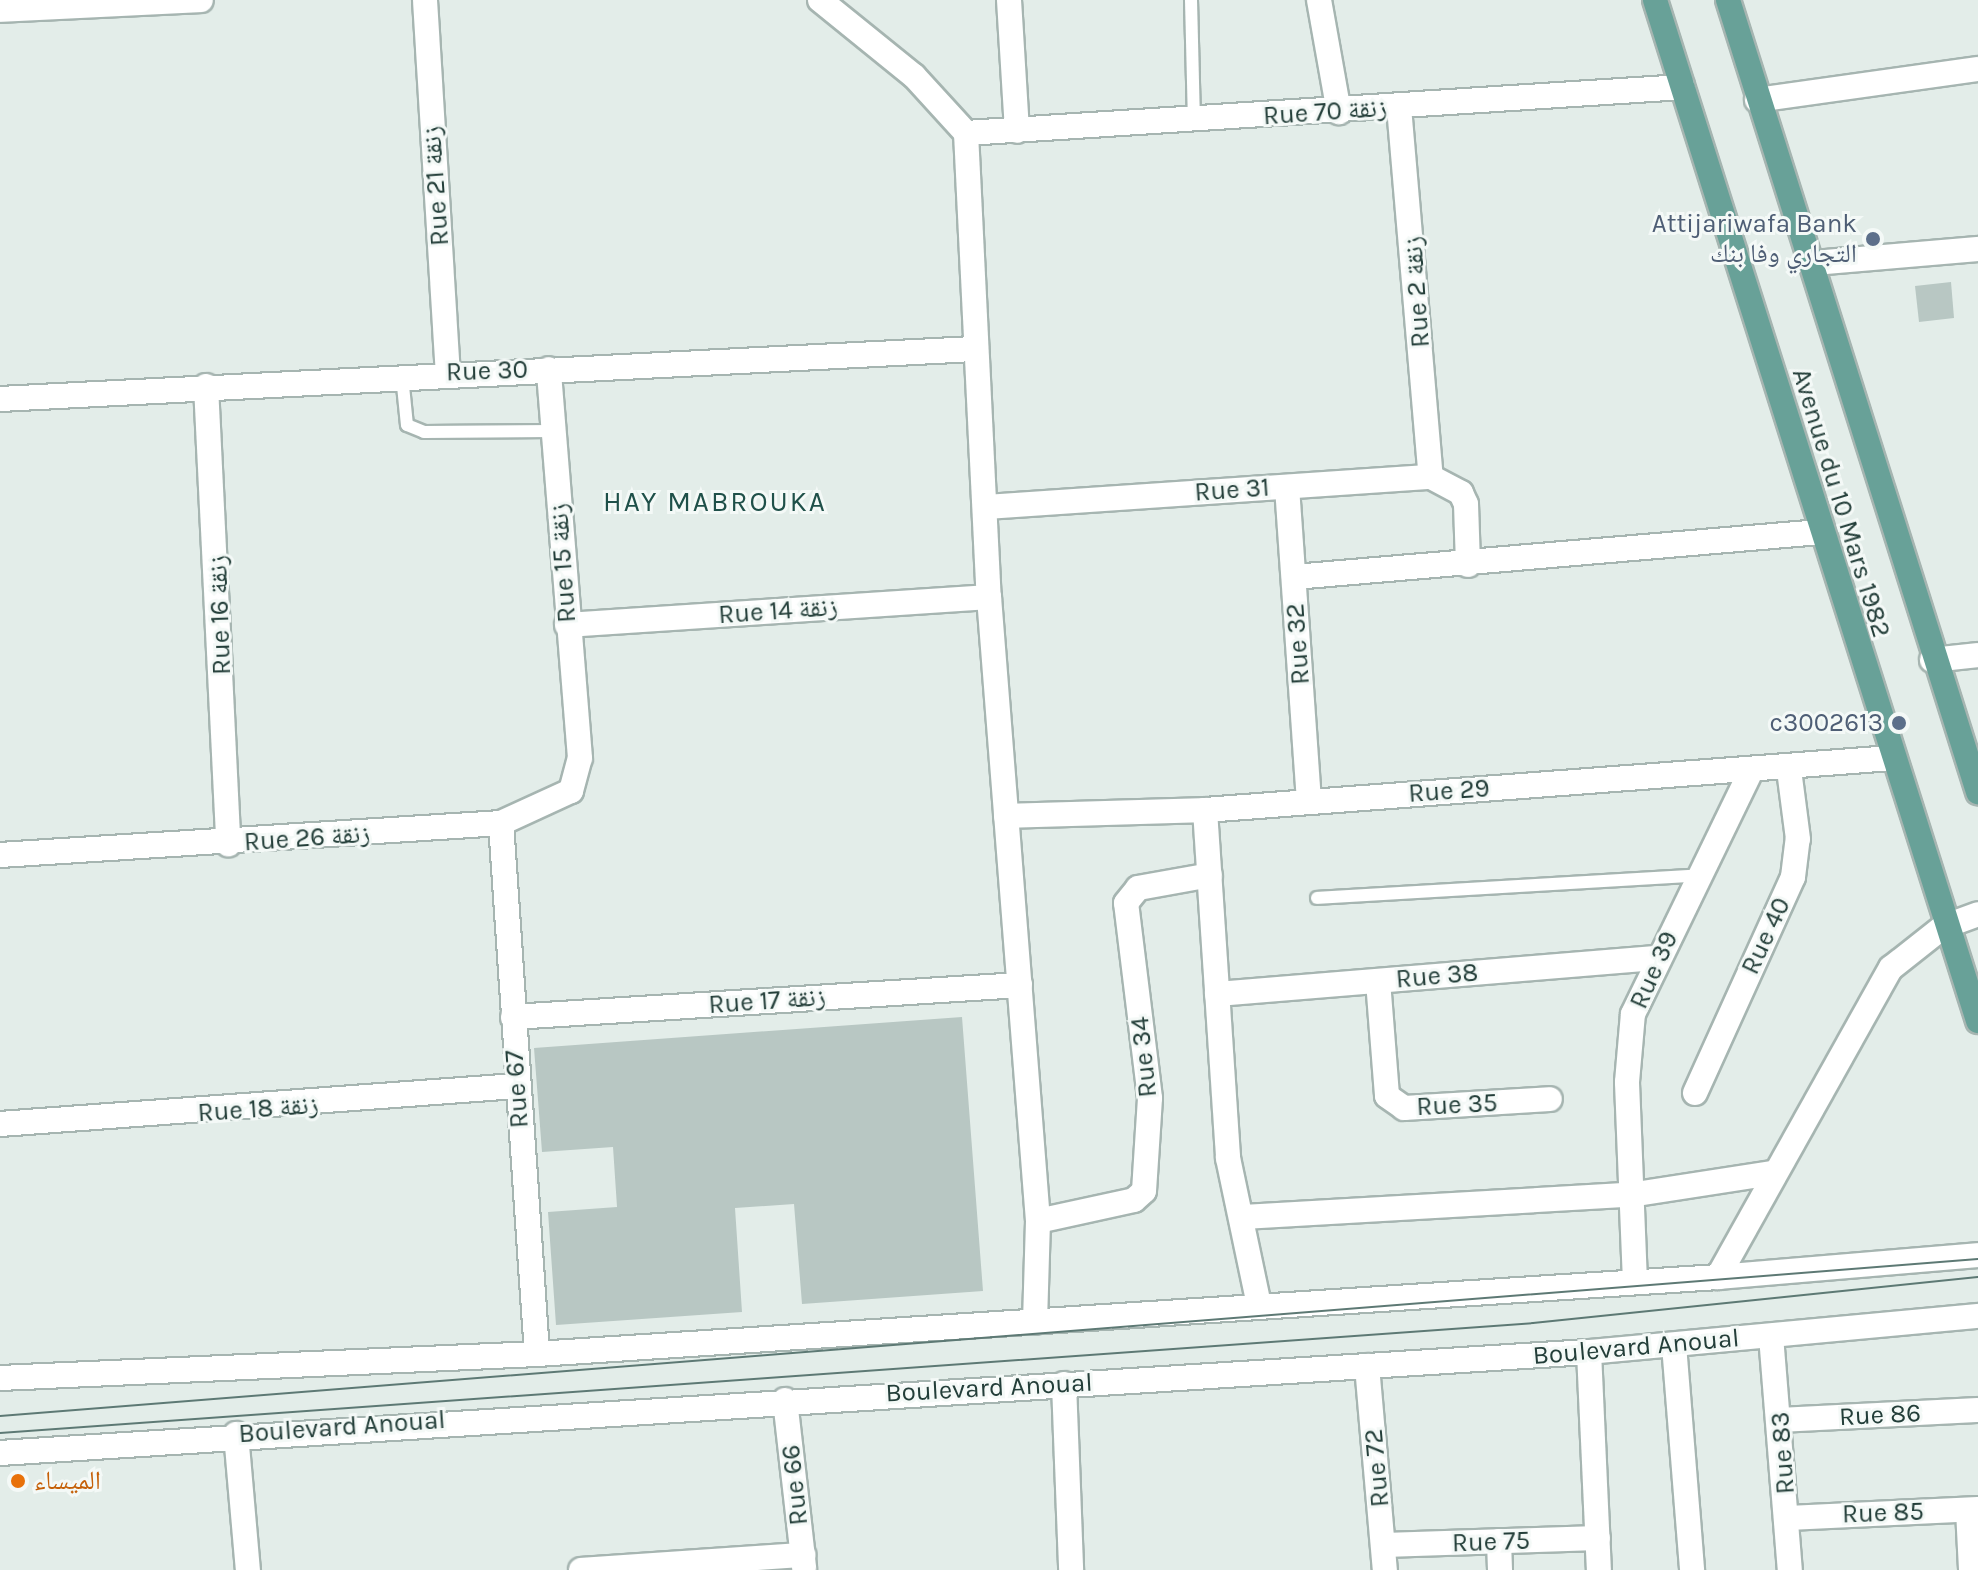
<!DOCTYPE html>
<html>
<head>
<meta charset="utf-8">
<style>
  body { margin:0 }
  #map { position:relative; width:1978px; height:1570px; overflow:hidden; background:#e3ede9; font-family:Karla,"Noto Naskh Arabic",sans-serif }
  div>[style] { position:absolute }
  .building>* { inset:0; background:#b8c7c3 }
  .roads { filter:drop-shadow(2px 0 #a6b5b1) drop-shadow(-2px 0 #a6b5b1) drop-shadow(0 2px #a6b5b1) drop-shadow(0 -2px #a6b5b1) }
  .service>* { height:12px; margin:-6px; padding:0 6px; transform-origin:6px; border-radius:6px; background:#fff }
  .minor>* { height:24px; margin:-12px; padding:0 12px; transform-origin:12px; border-radius:12px; background:#fff }
  .tertiary>* { height:24px; margin:-12px; padding:0 12px; transform-origin:12px; border-radius:12px; background:#fff }
  .secondary>* { height:24px; margin:-12px; padding:0 12px; transform-origin:12px; border-radius:12px; background:#fff }
  .primary>* { height:24px; margin:-12px; padding:0 12px; transform-origin:12px; border-radius:12px; background:#68a198 }
  .tram>* { height:2px; margin:-1px; padding:0 1px; transform-origin:1px; border-radius:1px; background:#5d7974 }
  .dots>* { width:22px; height:22px; translate:-50% -50%; box-sizing:border-box; border:4px solid #f4f9f7; border-radius:50% }
  span { translate:-50% -50%; white-space:nowrap; text-align:center; line-height:1.15; -webkit-text-stroke:6px #f4f9f7; paint-order:stroke }
  .street-label { font-size:26px; color:#233e39 }
  .service-label { font-size:26px; color:#4e5e75 }
  .right { translate:-100% -50%; text-align:right }
  .food-label { font-size:26px; color:#c56008 }
  .left { translate:0 -50%; text-align:left }
  .neighbourhood-label { font-size:28px; color:#1f5049; letter-spacing:2px }
</style>
</head>
<body>
<div id="map">
  <div class="building">
    <div style="clip-path:polygon(1951px 282px,1954px 318px,1919px 322px,1915px 286px)"></div>
    <div style="clip-path:polygon(962px 1017px,983px 1291px,802px 1304px,794px 1204px,735px 1208px,742px 1312px,556px 1325px,548px 1212px,617px 1207px,613px 1147px,542px 1152px,534px 1048px)"></div>
  </div>
  <div class="roads">
    <div class="service">
      <div style="left:1191px;top:0;width:120px;rotate:88.6deg"></div>
      <div style="left:402px;top:376px;width:49px;rotate:84.2deg"></div>
      <div style="left:407px;top:425px;width:18px;rotate:22deg"></div>
      <div style="left:424px;top:432px;width:129px;rotate:-0.4deg"></div>
      <div style="left:1317px;top:898px;width:383px;rotate:-3.4deg"></div>
    </div>
    <div class="minor">
      <div style="left:425px;top:0;width:374px;rotate:86.5deg"></div>
      <div style="left:820px;top:0;width:121px;rotate:39deg"></div>
      <div style="left:914px;top:76px;width:77px;rotate:47.6deg"></div>
      <div style="left:1009px;top:0;width:131px;rotate:86.5deg"></div>
      <div style="left:1319px;top:0;width:114px;rotate:79.9deg"></div>
      <div style="left:0;top:10px;width:201px;rotate:-2.8deg"></div>
      <div style="left:1757px;top:100px;width:223px;rotate:-8deg"></div>
      <div style="left:1399px;top:107px;width:371px;rotate:85.1deg"></div>
      <div style="left:966px;top:133px;width:465px;rotate:87.2deg"></div>
      <div style="left:989px;top:597px;width:626px;rotate:85.51deg"></div>
      <div style="left:1038px;top:1221px;width:101px;rotate:91.7deg"></div>
      <div style="left:966px;top:133px;width:718px;rotate:-3.67deg"></div>
      <div style="left:1814px;top:263px;width:165px;rotate:-4.9deg"></div>
      <div style="left:206px;top:386px;width:459px;rotate:87.2deg"></div>
      <div style="left:0;top:399px;width:975px;rotate:-2.94deg"></div>
      <div style="left:1287px;top:487px;width:314px;rotate:86deg"></div>
      <div style="left:986px;top:507px;width:446px;rotate:-3.9deg"></div>
      <div style="left:1431px;top:477px;width:34px;rotate:28deg"></div>
      <div style="left:1461px;top:493px;width:12px;rotate:66deg"></div>
      <div style="left:1466px;top:504px;width:61px;rotate:88.1deg"></div>
      <div style="left:1294px;top:577px;width:528px;rotate:-4.89deg"></div>
      <div style="left:567px;top:625px;width:423px;rotate:-3.8deg"></div>
      <div style="left:1932px;top:660px;width:46px;rotate:-6.2deg"></div>
      <div style="left:1205px;top:810px;width:349px;rotate:86.2deg"></div>
      <div style="left:1228px;top:1158px;width:150px;rotate:78.1deg"></div>
      <div style="left:1006px;top:816px;width:199px;rotate:-1.7deg"></div>
      <div style="left:1205px;top:810px;width:688px;rotate:-4.33deg"></div>
      <div style="left:501px;top:823px;width:532px;rotate:86.12deg"></div>
      <div style="left:0;top:855px;width:502px;rotate:-3.65deg"></div>
      <div style="left:501px;top:823px;width:77px;rotate:-24.6deg"></div>
      <div style="left:571px;top:791px;width:34px;rotate:-75deg"></div>
      <div style="left:580px;top:758px;width:390px;rotate:-94.6deg"></div>
      <div style="left:1378px;top:981px;width:115px;rotate:85.5deg"></div>
      <div style="left:1387px;top:1096px;width:21px;rotate:35deg"></div>
      <div style="left:1404px;top:1108px;width:146px;rotate:-3.5deg"></div>
      <div style="left:1217px;top:994px;width:440px;rotate:-4.7deg"></div>
      <div style="left:513px;top:1017px;width:508px;rotate:-3.61deg"></div>
      <div style="left:1695px;top:1093px;width:237px;rotate:-65.6deg"></div>
      <div style="left:1793px;top:877px;width:38px;rotate:-83deg"></div>
      <div style="left:1798px;top:839px;width:70px;rotate:-97.4deg"></div>
      <div style="left:0;top:1124px;width:517px;rotate:-4.21deg"></div>
      <div style="left:1243px;top:1217px;width:394px;rotate:-3.3deg"></div>
      <div style="left:1636px;top:1194px;width:138px;rotate:-8.8deg"></div>
      <div style="left:1038px;top:1221px;width:98px;rotate:-12.3deg"></div>
      <div style="left:1134px;top:1200px;width:13px;rotate:-42deg"></div>
      <div style="left:1144px;top:1191px;width:93px;rotate:-86.3deg"></div>
      <div style="left:1150px;top:1098px;width:196px;rotate:-97deg"></div>
      <div style="left:1126px;top:903px;width:19px;rotate:-51deg"></div>
      <div style="left:1138px;top:888px;width:73px;rotate:-10.2deg"></div>
      <div style="left:1635px;top:1282px;width:200px;rotate:-92.3deg"></div>
      <div style="left:1627px;top:1082px;width:68px;rotate:-85deg"></div>
      <div style="left:1633px;top:1014px;width:270px;rotate:-64.1deg"></div>
      <div style="left:1771px;top:1336px;width:235px;rotate:85.4deg"></div>
      <div style="left:1674px;top:1345px;width:226px;rotate:85.4deg"></div>
      <div style="left:1589px;top:1352px;width:218px;rotate:87.4deg"></div>
      <div style="left:1367px;top:1366px;width:205px;rotate:85deg"></div>
      <div style="left:1064px;top:1384px;width:186px;rotate:87.8deg"></div>
      <div style="left:785px;top:1400px;width:169px;rotate:83.5deg"></div>
      <div style="left:1781px;top:1420px;width:197px;rotate:-2.9deg"></div>
      <div style="left:236px;top:1434px;width:137px;rotate:85deg"></div>
      <div style="left:1968px;top:1510px;width:60px;rotate:87.1deg"></div>
      <div style="left:1788px;top:1518px;width:190px;rotate:-2.7deg"></div>
      <div style="left:1499px;top:1541px;width:29px;rotate:88deg"></div>
      <div style="left:1384px;top:1545px;width:214px;rotate:-1.9deg"></div>
      <div style="left:581px;top:1570px;width:223px;rotate:-3.9deg"></div>
    </div>
    <div class="tertiary">
      <div style="left:1718px;top:1277px;width:261px;rotate:-4.8deg"></div>
      <div style="left:0;top:1378px;width:538px;rotate:-2.56deg"></div>
      <div style="left:537px;top:1354px;width:1184px;rotate:-3.73deg"></div>
      <div style="left:1718px;top:1277px;width:354px;rotate:-60.8deg"></div>
      <div style="left:1891px;top:968px;width:66px;rotate:-38.3deg"></div>
      <div style="left:0;top:1453px;width:1592px;rotate:-3.64deg"></div>
      <div style="left:1589px;top:1352px;width:391px;rotate:-5.3deg"></div>
    </div>
    <div class="secondary">
      <div style="left:1943px;top:927px;width:37px;rotate:-20deg"></div>
    </div>
    <div class="primary">
      <div style="left:1655px;top:0;width:1071px;rotate:72.44deg"></div>
      <div style="left:1728px;top:0;width:831px;rotate:72.48deg"></div>
    </div>
  </div>
  <div class="tram">
    <div style="left:0;top:1416px;width:1984px;rotate:-4.54deg"></div>
    <div style="left:0;top:1433px;width:1537px;rotate:-4.1deg"></div>
    <div style="left:1533px;top:1323px;width:447px;rotate:-5.9deg"></div>
  </div>
  <div class="dots">
    <div style="left:1873px;top:239px;background:#5c6f8a"></div>
    <div style="left:1899px;top:723px;background:#5c6f8a"></div>
    <div style="left:18px;top:1481px;background:#e8710a"></div>
  </div>
  <div class="street-label">
    <span style="left:1325px;top:112px;rotate:-4deg">Rue 70 زنقة</span>
    <span style="left:436px;top:186px;rotate:-94deg">Rue 21 زنقة</span>
    <span style="left:1417px;top:292px;rotate:-94deg">Rue 2 زنقة</span>
    <span style="left:487px;top:371px;rotate:-2deg">Rue 30</span>
    <span style="left:1232px;top:490px;rotate:-4deg">Rue 31</span>
    <span style="left:1841px;top:503px;rotate:73deg">Avenue du 10 Mars 1982</span>
    <span style="left:563px;top:563px;rotate:-94deg">Rue 15 زنقة</span>
    <span style="left:778px;top:611px;rotate:-4deg">Rue 14 زنقة</span>
    <span style="left:220px;top:615px;rotate:-92deg">Rue 16 زنقة</span>
    <span style="left:1298px;top:644px;rotate:-94deg">Rue 32</span>
    <span style="left:1449px;top:791px;rotate:-4deg">Rue 29</span>
    <span style="left:307px;top:838px;rotate:-4deg">Rue 26 زنقة</span>
    <span style="left:1766px;top:936px;rotate:-65deg">Rue 40</span>
    <span style="left:1654px;top:970px;rotate:-66deg">Rue 39</span>
    <span style="left:1437px;top:976px;rotate:-5deg">Rue 38</span>
    <span style="left:767px;top:1001px;rotate:-4deg">Rue 17 زنقة</span>
    <span style="left:1144px;top:1057px;rotate:-96deg">Rue 34</span>
    <span style="left:517px;top:1089px;rotate:-94deg">Rue 67</span>
    <span style="left:1457px;top:1105px;rotate:-3deg">Rue 35</span>
    <span style="left:258px;top:1109px;rotate:-4deg">Rue 18 زنقة</span>
    <span style="left:1636px;top:1347px;rotate:-5deg">Boulevard Anoual</span>
    <span style="left:989px;top:1388px;rotate:-3deg">Boulevard Anoual</span>
    <span style="left:1880px;top:1415px;rotate:-3deg">Rue 86</span>
    <span style="left:342px;top:1427px;rotate:-4deg">Boulevard Anoual</span>
    <span style="left:1783px;top:1453px;rotate:-94deg">Rue 83</span>
    <span style="left:1377px;top:1468px;rotate:-95deg">Rue 72</span>
    <span style="left:795px;top:1485px;rotate:-96deg">Rue 66</span>
    <span style="left:1883px;top:1513px;rotate:-2deg">Rue 85</span>
    <span style="left:1491px;top:1542px;rotate:-2deg">Rue 75</span>
  </div>
  <div class="service-label">
    <span class="right" style="left:1857px;top:239px">Attijariwafa Bank<br>التجاري وفا بنك</span>
    <span class="right" style="left:1883px;top:723px">c3002613</span>
  </div>
  <div class="food-label">
    <span class="left" style="left:34px;top:1481px">الميساء</span>
  </div>
  <div class="neighbourhood-label">
    <span style="left:715px;top:502px">HAY MABROUKA</span>
  </div>
</div>
</body>
</html>
